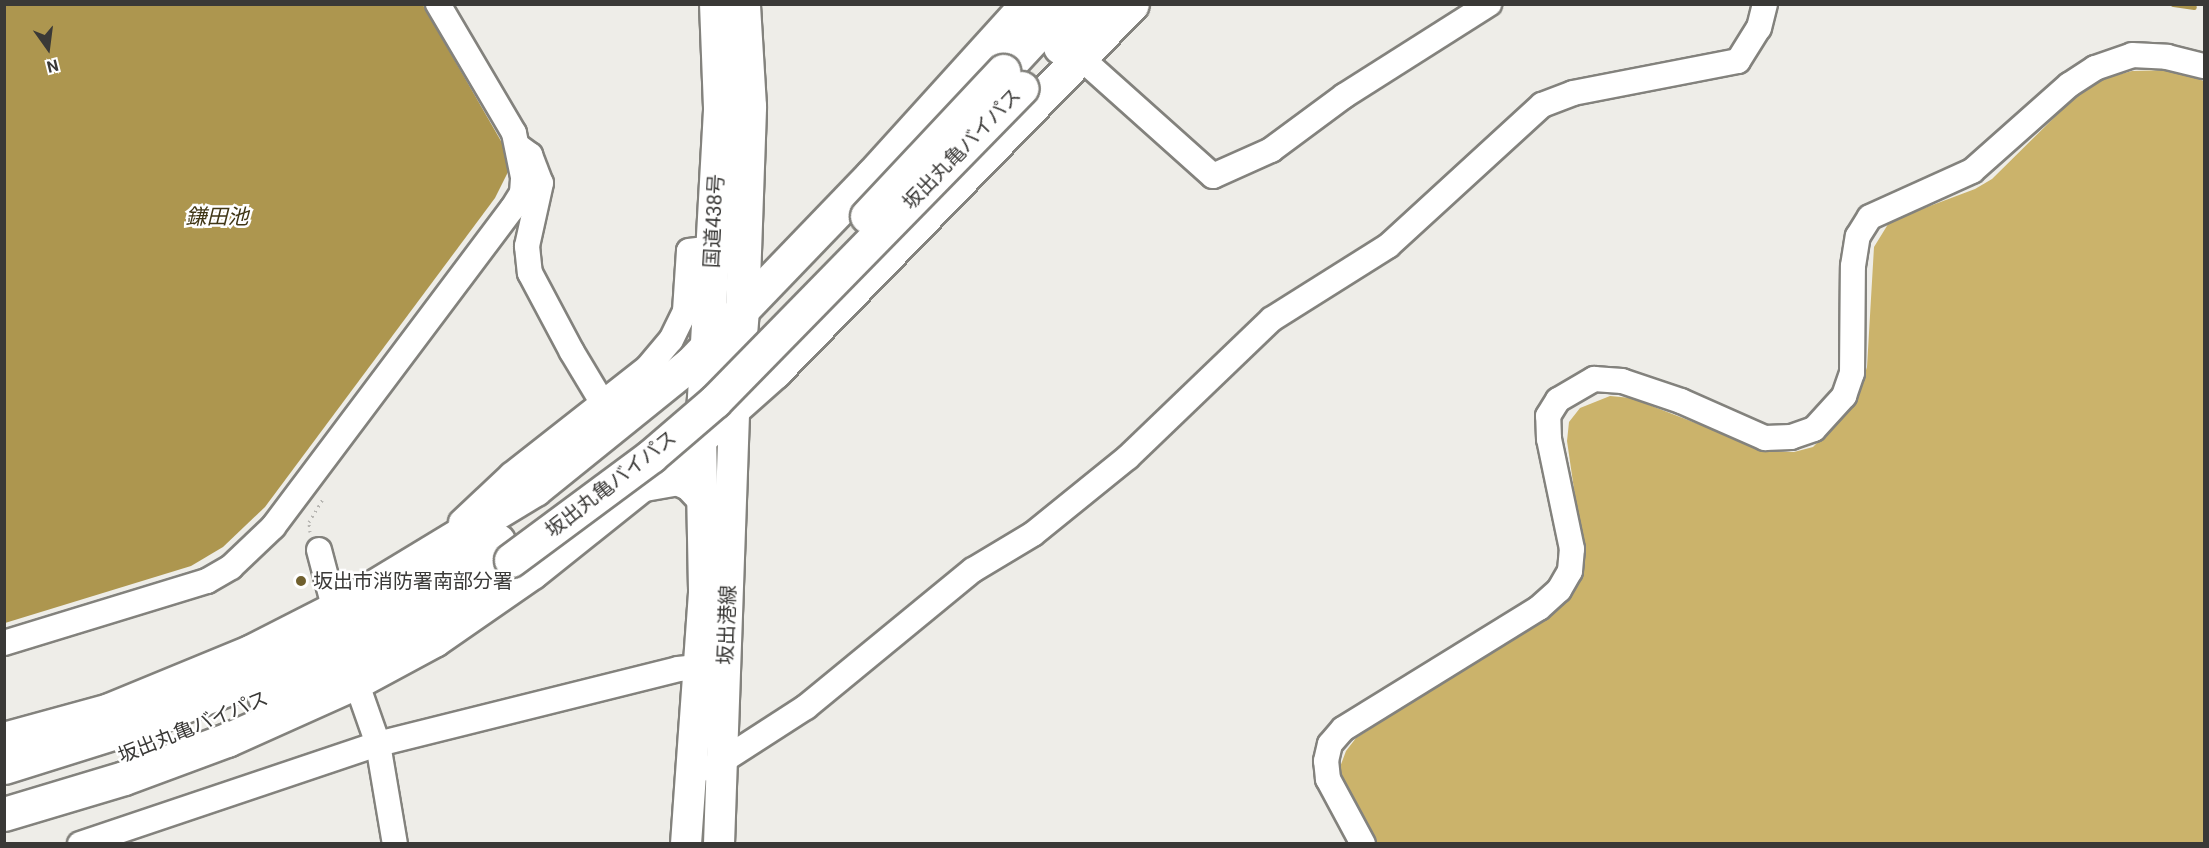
<!DOCTYPE html>
<html>
<head>
<meta charset="utf-8">
<style>
  body { margin:0 }
  #map { position:relative; width:2209px; height:848px; overflow:hidden; background:#eeede8; font-family:Roboto,"Noto Sans JP",sans-serif }
  div>[style] { position:absolute }
  .forest>* { inset:0; background:#cbb36b }
  .water>* { inset:0; background:#ad964f }
  .stream>* { height:5px; margin:-2.5px; padding:0 2.5px; transform-origin:2.5px; border-radius:2.5px; background:#ad964f }
  .path>* { height:3px; margin-top:-1.5px; transform-origin:0; background:repeating-linear-gradient(90deg,#b6b5b1 0 1.5px,transparent 0 6px) }
  .roads { filter:drop-shadow(2px 0 #83827d) drop-shadow(-2px 0 #83827d) drop-shadow(0 2px #83827d) drop-shadow(0 -2px #83827d) }
  .minor>* { height:24px; margin:-12px; padding:0 12px; transform-origin:12px; border-radius:12px; background:#fff }
  .major>* { height:30px; margin:-15px; padding:0 15px; transform-origin:15px; border-radius:15px; background:#fff }
  .highway>* { height:33px; margin:-16.5px; padding:0 16.5px; transform-origin:16.5px; border-radius:16.5px; background:#fff }
  .bridges { filter:drop-shadow(2px 0 #83827d) drop-shadow(-2px 0 #83827d) drop-shadow(0 2px #83827d) drop-shadow(0 -2px #83827d) }
  .highway-bridge>* { height:33px; margin:-16.5px; padding:0 16.5px; transform-origin:16.5px; border-radius:16.5px; background:#fff }
  .dots>* { width:16px; height:16px; translate:-50% -50%; box-sizing:border-box; border:3px solid #fff; border-radius:50% }
  span { translate:-50% -50%; white-space:nowrap; text-align:center; line-height:1.15; -webkit-text-stroke:5px #fff; paint-order:stroke }
  .street-label { font-size:20px; color:#3a3937 }
  .poi-label { font-size:20px; color:#3a3937 }
  .left { translate:0 -50%; text-align:left }
  .water-label { font-size:21px; color:#403615; font-style:italic }
  .frame { position:absolute; inset:0; border:6px solid #3a3937; pointer-events:none }
  .north { position:absolute; left:18px; top:18px; width:60px; height:60px; -webkit-text-stroke:4px #fff; paint-order:stroke; rotate:166deg; font-size:16px; font-weight:700; line-height:24px; text-align:center; color:#3a3937 }
  .north::after { content:''; display:block; margin:auto; width:21px; height:27px; background:#3a3937; clip-path:polygon(50% 0,100% 100%,50% 72%,0 100%) }
</style>
</head>
<body>
<div id="map">
  <div class="forest">
    <div style="clip-path:polygon(2170px 70px,2204px 81px,2204px 843px,1372px 843px,1343px 787px,1340px 767px,1346px 751px,1356px 738px,1548px 615px,1583px 551px,1567px 441px,1569px 422px,1580px 408px,1610px 396px,1631px 398px,1768px 451px,1794px 452px,1813px 447px,1855px 405px,1867px 367px,1874px 247px,1890px 221px,1975px 189px,1992px 179px,2075px 97px,2106px 78px,2132px 71px)"></div>
  </div>
  <div class="water">
    <div style="clip-path:polygon(4px 5px,423px 5px,513px 162px,495px 198px,265px 507px,223px 547px,191px 566px,5px 623px)"></div>
  </div>
  <div class="stream">
    <div style="left:2173px;top:4px;width:21px;rotate:8deg"></div>
  </div>
  <div class="path">
    <div style="left:310px;top:532px;width:10px;rotate:-96deg"></div>
    <div style="left:309px;top:522px;width:29px;rotate:-59deg"></div>
  </div>
  <div class="roads">
    <div class="minor">
      <div style="left:1081px;top:58px;width:177px;rotate:41.8deg"></div>
      <div style="left:1213px;top:176px;width:64px;rotate:-24.1deg"></div>
      <div style="left:1271px;top:150px;width:91px;rotate:-36.5deg"></div>
      <div style="left:1344px;top:96px;width:172px;rotate:-32.4deg"></div>
      <div style="left:519px;top:147px;width:14px;rotate:36deg"></div>
      <div style="left:530px;top:155px;width:30px;rotate:69deg"></div>
      <div style="left:541px;top:183px;width:65px;rotate:102.5deg"></div>
      <div style="left:527px;top:246px;width:27px;rotate:84deg"></div>
      <div style="left:530px;top:273px;width:89px;rotate:62deg"></div>
      <div style="left:572px;top:352px;width:76px;rotate:59deg"></div>
      <div style="left:461px;top:522px;width:69px;rotate:-43.2deg"></div>
      <div style="left:511px;top:475px;width:174px;rotate:-38.2deg"></div>
      <div style="left:648px;top:367px;width:35px;rotate:-50deg"></div>
      <div style="left:671px;top:340px;width:32px;rotate:-64deg"></div>
      <div style="left:685px;top:311px;width:60px;rotate:-86.2deg"></div>
      <div style="left:689px;top:251px;width:40px;rotate:-7.1deg"></div>
      <div style="left:319px;top:550px;width:74px;rotate:75.2deg"></div>
      <div style="left:4px;top:643px;width:212px;rotate:-17deg"></div>
      <div style="left:207px;top:581px;width:28px;rotate:-30deg"></div>
      <div style="left:231px;top:567px;width:58px;rotate:-43.6deg"></div>
      <div style="left:273px;top:527px;width:398px;rotate:-53.1deg"></div>
      <div style="left:512px;top:209px;width:19px;rotate:-58deg"></div>
      <div style="left:522px;top:193px;width:16px;rotate:-86deg"></div>
      <div style="left:523px;top:177px;width:45px;rotate:-101.6deg"></div>
      <div style="left:514px;top:133px;width:150px;rotate:-120.5deg"></div>
      <div style="left:353px;top:673px;width:75px;rotate:70.6deg"></div>
      <div style="left:378px;top:744px;width:101px;rotate:80.4deg"></div>
      <div style="left:710px;top:769px;width:114px;rotate:-32.9deg"></div>
      <div style="left:806px;top:707px;width:216px;rotate:-39.4deg"></div>
      <div style="left:973px;top:570px;width:70px;rotate:-31deg"></div>
      <div style="left:1033px;top:534px;width:122px;rotate:-39deg"></div>
      <div style="left:1128px;top:457px;width:199px;rotate:-43.8deg"></div>
      <div style="left:1272px;top:319px;width:137px;rotate:-32.2deg"></div>
      <div style="left:1388px;top:246px;width:209px;rotate:-42.5deg"></div>
      <div style="left:1542px;top:105px;width:33px;rotate:-21deg"></div>
      <div style="left:1573px;top:93px;width:168px;rotate:-11deg"></div>
      <div style="left:1738px;top:61px;width:39px;rotate:-58deg"></div>
      <div style="left:1759px;top:28px;width:25px;rotate:-76deg"></div>
      <div style="left:80px;top:844px;width:314px;rotate:-18.6deg"></div>
      <div style="left:378px;top:744px;width:309px;rotate:-14deg"></div>
      <div style="left:678px;top:669px;width:37px;rotate:-6deg"></div>
      <div style="left:1363px;top:844px;width:74px;rotate:-118.3deg"></div>
      <div style="left:1328px;top:779px;width:18px;rotate:-96deg"></div>
      <div style="left:1326px;top:761px;width:17px;rotate:-77deg"></div>
      <div style="left:1330px;top:744px;width:20px;rotate:-49deg"></div>
      <div style="left:1343px;top:729px;width:230px;rotate:-31.7deg"></div>
      <div style="left:1539px;top:608px;width:27px;rotate:-42deg"></div>
      <div style="left:1559px;top:590px;width:22px;rotate:-60deg"></div>
      <div style="left:1570px;top:571px;width:22px;rotate:-85deg"></div>
      <div style="left:1572px;top:549px;width:112px;rotate:-101.8deg"></div>
      <div style="left:1549px;top:439px;width:23px;rotate:-92deg"></div>
      <div style="left:1548px;top:416px;width:19px;rotate:-58deg"></div>
      <div style="left:1558px;top:400px;width:42px;rotate:-30.3deg"></div>
      <div style="left:1594px;top:379px;width:28px;rotate:4deg"></div>
      <div style="left:1622px;top:381px;width:62px;rotate:18.7deg"></div>
      <div style="left:1681px;top:401px;width:92px;rotate:23.8deg"></div>
      <div style="left:1765px;top:438px;width:26px;rotate:-2deg"></div>
      <div style="left:1791px;top:437px;width:24px;rotate:-19deg"></div>
      <div style="left:1814px;top:429px;width:45px;rotate:-47.7deg"></div>
      <div style="left:1844px;top:396px;width:24px;rotate:-71deg"></div>
      <div style="left:1852px;top:373px;width:107px;rotate:-89.5deg"></div>
      <div style="left:1853px;top:266px;width:30px;rotate:-81deg"></div>
      <div style="left:1858px;top:236px;width:22px;rotate:-58deg"></div>
      <div style="left:1870px;top:217px;width:112px;rotate:-24.3deg"></div>
      <div style="left:1972px;top:171px;width:130px;rotate:-41.6deg"></div>
      <div style="left:2069px;top:85px;width:31px;rotate:-33deg"></div>
      <div style="left:2095px;top:68px;width:39px;rotate:-19deg"></div>
      <div style="left:2132px;top:55px;width:35px;rotate:3deg"></div>
      <div style="left:2167px;top:57px;width:38px;rotate:14deg"></div>
    </div>
    <div class="major">
      <div style="left:639px;top:487px;width:39px;rotate:-10deg"></div>
      <div style="left:677px;top:480px;width:13px;rotate:23deg"></div>
      <div style="left:689px;top:485px;width:21px;rotate:47deg"></div>
      <div style="left:686px;top:844px;width:255px;rotate:-85.9deg"></div>
      <div style="left:704px;top:590px;width:153px;rotate:-91.1deg"></div>
      <div style="left:719px;top:844px;width:438px;rotate:-88deg"></div>
    </div>
    <div class="highway">
      <div style="left:1060px;top:47px;width:59px;rotate:-47.1deg"></div>
      <div style="left:1003px;top:71px;width:91px;rotate:-47.2deg"></div>
      <div style="left:735px;top:398px;width:89px;rotate:-85.5deg"></div>
      <div style="left:742px;top:309px;width:203px;rotate:-88deg"></div>
      <div style="left:749px;top:106px;width:102px;rotate:-93.4deg"></div>
      <div style="left:702px;top:432px;width:325px;rotate:-86.8deg"></div>
      <div style="left:720px;top:107px;width:103px;rotate:-92.2deg"></div>
      <div style="left:265px;top:698px;width:74px;rotate:-24.8deg"></div>
      <div style="left:332px;top:667px;width:209px;rotate:-30.9deg"></div>
      <div style="left:4px;top:739px;width:109px;rotate:-15.4deg"></div>
      <div style="left:109px;top:710px;width:155px;rotate:-22.4deg"></div>
      <div style="left:252px;top:651px;width:110px;rotate:-27deg"></div>
      <div style="left:350px;top:601px;width:216px;rotate:-31.2deg"></div>
      <div style="left:535px;top:489px;width:199px;rotate:-38.9deg"></div>
      <div style="left:690px;top:364px;width:262px;rotate:-46.1deg"></div>
      <div style="left:872px;top:175px;width:231px;rotate:-47.8deg"></div>
      <div style="left:4px;top:767px;width:137px;rotate:-17.4deg"></div>
      <div style="left:135px;top:726px;width:101px;rotate:-22deg"></div>
      <div style="left:229px;top:688px;width:208px;rotate:-27.2deg"></div>
      <div style="left:414px;top:593px;width:99px;rotate:-31.8deg"></div>
      <div style="left:4px;top:814px;width:125px;rotate:-16.7deg"></div>
      <div style="left:124px;top:778px;width:110px;rotate:-20.3deg"></div>
      <div style="left:227px;top:740px;width:141px;rotate:-24.2deg"></div>
      <div style="left:356px;top:682px;width:89px;rotate:-28.3deg"></div>
      <div style="left:434px;top:640px;width:119px;rotate:-34.8deg"></div>
      <div style="left:532px;top:572px;width:216px;rotate:-38.6deg"></div>
      <div style="left:701px;top:437px;width:98px;rotate:-41.7deg"></div>
      <div style="left:774px;top:372px;width:513px;rotate:-45.79deg"></div>
    </div>
  </div>
  <div class="bridges">
    <div class="highway-bridge">
      <div style="left:867px;top:216px;width:199px;rotate:-46.8deg"></div>
      <div style="left:511px;top:560px;width:174px;rotate:-36.6deg"></div>
      <div style="left:651px;top:456px;width:84px;rotate:-40.7deg"></div>
      <div style="left:715px;top:401px;width:438px;rotate:-45.6deg"></div>
    </div>
  </div>
  <div class="dots">
    <div style="left:301px;top:581px;background:#70602e"></div>
  </div>
  <div class="street-label">
    <span style="left:962px;top:149px;rotate:-46deg">坂出丸亀バイパス</span>
    <span style="left:714px;top:221px;rotate:-87deg">国道438号</span>
    <span style="left:611px;top:484px;rotate:-38deg">坂出丸亀バイパス</span>
    <span style="left:727px;top:625px;rotate:-88deg">坂出港線</span>
    <span style="left:193px;top:727px;rotate:-22deg">坂出丸亀バイパス</span>
  </div>
  <div class="poi-label">
    <span class="left" style="left:313px;top:581px">坂出市消防署南部分署</span>
  </div>
  <div class="water-label">
    <span style="left:217px;top:217px">鎌田池</span>
  </div>
  <div class="frame"></div>
  <div class="north">N</div>
</div>
</body>
</html>
